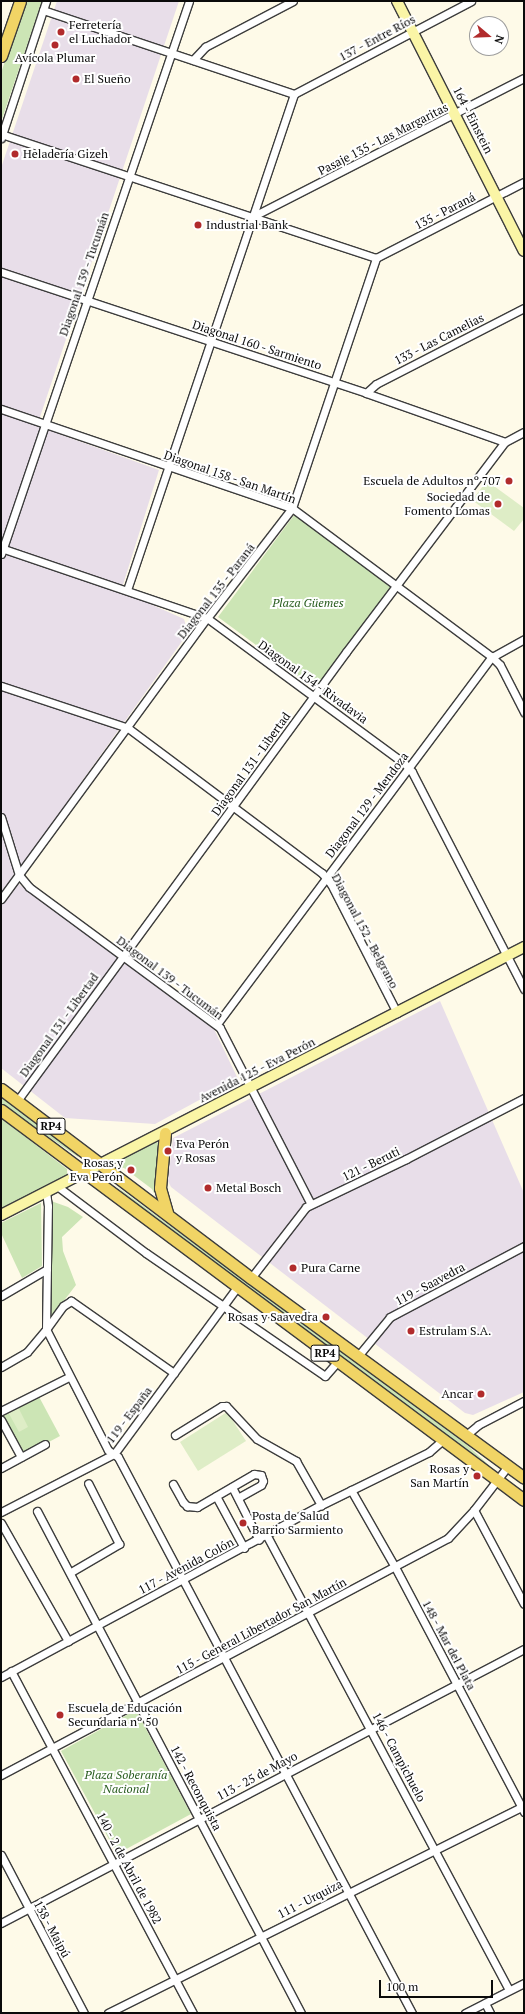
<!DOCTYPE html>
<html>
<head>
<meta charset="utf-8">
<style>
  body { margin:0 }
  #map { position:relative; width:525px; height:2014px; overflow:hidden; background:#fefae8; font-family:"PT Serif",serif }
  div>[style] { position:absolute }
  .industrial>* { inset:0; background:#e8dee9 }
  .green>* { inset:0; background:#cce5b5 }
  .pitch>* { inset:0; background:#deedc6 }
  .roads { filter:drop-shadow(1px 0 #3d3d3d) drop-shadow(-1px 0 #3d3d3d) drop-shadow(0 1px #3d3d3d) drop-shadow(0 -1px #3d3d3d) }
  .street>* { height:7px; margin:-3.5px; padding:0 3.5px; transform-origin:3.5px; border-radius:3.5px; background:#fff }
  .secondary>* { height:10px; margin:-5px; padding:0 5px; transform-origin:5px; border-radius:5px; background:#faf5a6 }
  .primary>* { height:11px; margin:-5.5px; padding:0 5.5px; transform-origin:5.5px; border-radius:5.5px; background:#f1d465 }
  .dots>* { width:11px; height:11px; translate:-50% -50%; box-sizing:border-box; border:2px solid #fff; border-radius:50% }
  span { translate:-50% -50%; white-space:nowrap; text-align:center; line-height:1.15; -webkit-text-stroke:4px #fff; paint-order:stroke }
  .shield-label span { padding:1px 3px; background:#fff; border:1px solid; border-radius:3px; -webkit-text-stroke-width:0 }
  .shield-label { font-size:11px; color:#0a0a0a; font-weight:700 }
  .poi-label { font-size:12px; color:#0a0a0a }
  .left { translate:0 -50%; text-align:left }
  .right { translate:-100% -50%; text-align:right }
  .street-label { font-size:12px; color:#0a0a0a }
  .park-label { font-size:12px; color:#295d1f; font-style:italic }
  .frame { position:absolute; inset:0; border:2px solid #0a0a0a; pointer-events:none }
  .north { position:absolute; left:469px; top:16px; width:40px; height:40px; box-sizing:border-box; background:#fff; border:1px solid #9d9d9d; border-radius:50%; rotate:109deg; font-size:11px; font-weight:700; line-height:16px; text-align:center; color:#0a0a0a }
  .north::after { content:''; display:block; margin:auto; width:14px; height:18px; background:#b12b2c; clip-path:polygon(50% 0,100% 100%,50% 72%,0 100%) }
  .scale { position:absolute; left:379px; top:1980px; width:114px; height:18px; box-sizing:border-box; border:2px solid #0a0a0a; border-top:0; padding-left:5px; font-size:12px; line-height:14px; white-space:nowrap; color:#0a0a0a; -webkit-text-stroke:3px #fff; paint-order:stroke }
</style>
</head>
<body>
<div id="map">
  <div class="industrial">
    <div style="clip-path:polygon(57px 1px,179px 1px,37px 426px,159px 470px,121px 591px,184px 619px,188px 633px,12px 879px,214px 1029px,238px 1079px,155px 1124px,65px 1118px,1px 1068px,1px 168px)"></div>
    <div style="clip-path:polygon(440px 1001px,524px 1193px,524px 1392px,473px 1415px,465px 1413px,171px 1187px,168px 1181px,173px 1138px)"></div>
  </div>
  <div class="green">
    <div style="clip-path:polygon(25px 1px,42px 1px,1px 122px,1px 73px)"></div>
    <div style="clip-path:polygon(295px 514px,397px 589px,321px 693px,218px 617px)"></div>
    <div style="clip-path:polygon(1px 1097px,77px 1153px,78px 1157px,1px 1104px)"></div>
    <div style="clip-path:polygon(1px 1118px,67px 1169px,67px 1177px,1px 1210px)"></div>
    <div style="clip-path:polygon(156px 1142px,159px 1143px,156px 1191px,154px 1193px,152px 1189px,124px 1168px,117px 1167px,119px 1161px)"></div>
    <div style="clip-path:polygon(116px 1186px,466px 1444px,492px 1468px,144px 1212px)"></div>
    <div style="clip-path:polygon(51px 1201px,68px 1207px,83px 1217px,62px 1237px,63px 1251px,76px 1285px,49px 1320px)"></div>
    <div style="clip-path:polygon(41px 1203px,42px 1266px,22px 1278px,1px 1233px,1px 1223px)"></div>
    <div style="clip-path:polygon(37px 1393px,60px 1436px,21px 1457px,1px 1420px,1px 1411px)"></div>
    <div style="clip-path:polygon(136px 1710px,191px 1814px,117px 1854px,61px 1751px)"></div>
  </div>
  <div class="pitch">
    <div style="clip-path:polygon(487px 481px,524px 508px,524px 519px,514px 531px,472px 500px)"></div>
    <div style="clip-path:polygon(18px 1407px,28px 1427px,19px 1432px,8px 1412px)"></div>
    <div style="clip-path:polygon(227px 1412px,246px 1441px,198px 1471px,180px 1442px)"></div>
  </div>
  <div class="roads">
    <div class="street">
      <div style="left:43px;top:10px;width:265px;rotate:18.5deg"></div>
      <div style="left:193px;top:60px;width:18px;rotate:-47deg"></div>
      <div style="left:205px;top:47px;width:99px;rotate:-27.6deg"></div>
      <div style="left:294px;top:94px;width:200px;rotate:-27.7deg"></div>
      <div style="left:1px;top:134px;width:395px;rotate:18.3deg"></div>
      <div style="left:1px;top:138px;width:144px;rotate:-71.8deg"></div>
      <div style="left:252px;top:217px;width:305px;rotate:-27.1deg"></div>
      <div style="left:376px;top:258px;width:166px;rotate:-27.2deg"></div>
      <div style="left:1px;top:272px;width:385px;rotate:18.3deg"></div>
      <div style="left:366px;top:393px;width:147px;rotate:19.4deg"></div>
      <div style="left:366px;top:393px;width:13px;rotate:-42deg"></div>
      <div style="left:376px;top:384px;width:166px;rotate:-27.2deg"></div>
      <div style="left:1px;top:409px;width:307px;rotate:18.8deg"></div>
      <div style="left:292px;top:508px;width:249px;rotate:36.7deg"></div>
      <div style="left:492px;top:657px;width:11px;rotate:45deg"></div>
      <div style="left:500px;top:665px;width:53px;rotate:62.9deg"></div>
      <div style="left:1px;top:548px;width:218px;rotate:18.8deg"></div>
      <div style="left:207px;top:618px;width:245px;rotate:36.4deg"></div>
      <div style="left:404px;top:763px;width:12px;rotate:48deg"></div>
      <div style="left:412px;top:772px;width:244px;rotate:62.7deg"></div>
      <div style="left:1px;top:554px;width:584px;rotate:-71.22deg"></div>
      <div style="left:127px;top:590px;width:523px;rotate:-71.39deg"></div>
      <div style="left:1px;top:686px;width:134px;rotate:18.3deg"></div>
      <div style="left:128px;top:728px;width:242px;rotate:36.8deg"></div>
      <div style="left:322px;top:873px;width:14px;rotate:51deg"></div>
      <div style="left:331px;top:884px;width:145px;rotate:62.9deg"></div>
      <div style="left:1px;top:817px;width:61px;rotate:72.8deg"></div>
      <div style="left:19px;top:875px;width:16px;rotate:50deg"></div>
      <div style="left:29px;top:887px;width:237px;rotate:36.4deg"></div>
      <div style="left:220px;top:1028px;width:198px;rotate:62.7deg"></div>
      <div style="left:1px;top:899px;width:348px;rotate:-53.8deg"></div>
      <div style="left:207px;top:618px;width:139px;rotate:-52.3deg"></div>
      <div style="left:292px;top:508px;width:264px;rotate:-71.4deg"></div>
      <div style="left:217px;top:1024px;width:459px;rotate:-53.2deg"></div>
      <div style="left:492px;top:657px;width:37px;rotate:-29deg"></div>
      <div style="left:17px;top:1101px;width:557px;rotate:-53.77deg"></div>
      <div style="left:346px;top:652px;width:263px;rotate:-52.9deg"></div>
      <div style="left:505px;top:442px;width:21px;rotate:-28deg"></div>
      <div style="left:57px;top:1186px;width:111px;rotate:37deg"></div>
      <div style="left:146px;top:1253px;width:217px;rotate:34.5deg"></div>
      <div style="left:325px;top:1376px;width:18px;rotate:-49deg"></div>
      <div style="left:251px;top:1278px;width:90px;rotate:-52.2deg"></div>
      <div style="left:306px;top:1207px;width:111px;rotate:-25.6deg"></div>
      <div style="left:406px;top:1159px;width:133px;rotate:-27.3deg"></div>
      <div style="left:1px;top:1296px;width:53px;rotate:-30.4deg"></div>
      <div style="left:358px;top:1356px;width:50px;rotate:-50.6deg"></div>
      <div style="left:390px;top:1317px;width:152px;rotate:-27.9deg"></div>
      <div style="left:1px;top:1367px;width:30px;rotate:-30deg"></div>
      <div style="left:27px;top:1352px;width:30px;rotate:-50deg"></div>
      <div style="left:46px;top:1329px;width:123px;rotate:-89.1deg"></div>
      <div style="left:48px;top:1206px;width:14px;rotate:-98deg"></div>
      <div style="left:174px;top:1373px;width:126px;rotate:-145deg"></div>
      <div style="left:71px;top:1301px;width:9px;rotate:148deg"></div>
      <div style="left:63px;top:1306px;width:29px;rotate:126deg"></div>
      <div style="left:46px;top:1329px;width:136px;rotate:62.9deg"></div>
      <div style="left:108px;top:1450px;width:12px;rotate:35deg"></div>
      <div style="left:118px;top:1457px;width:629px;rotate:62.13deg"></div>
      <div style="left:1px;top:1411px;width:76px;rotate:-26.6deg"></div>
      <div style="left:1px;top:1420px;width:42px;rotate:61.6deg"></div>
      <div style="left:175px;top:1435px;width:55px;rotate:-31.7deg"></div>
      <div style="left:222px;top:1406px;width:4px"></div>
      <div style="left:226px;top:1406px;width:45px;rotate:46.8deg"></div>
      <div style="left:257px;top:1439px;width:45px;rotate:29.4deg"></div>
      <div style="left:296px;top:1461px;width:51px;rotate:60.4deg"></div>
      <div style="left:465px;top:1436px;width:17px;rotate:-40deg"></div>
      <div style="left:478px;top:1425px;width:52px;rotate:-27.6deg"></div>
      <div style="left:1px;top:1468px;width:50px;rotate:-28.6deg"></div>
      <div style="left:173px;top:1484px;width:21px;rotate:61deg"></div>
      <div style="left:183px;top:1502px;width:6px;rotate:45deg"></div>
      <div style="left:187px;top:1506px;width:10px;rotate:6deg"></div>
      <div style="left:197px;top:1507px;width:66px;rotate:-30.1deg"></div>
      <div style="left:254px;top:1474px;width:7px;rotate:8deg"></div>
      <div style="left:261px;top:1475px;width:6px;rotate:72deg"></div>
      <div style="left:263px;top:1481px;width:4px;rotate:117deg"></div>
      <div style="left:261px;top:1485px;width:26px;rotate:151deg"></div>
      <div style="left:232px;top:1487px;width:59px;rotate:63deg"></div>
      <div style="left:351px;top:1490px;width:89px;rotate:60.3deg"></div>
      <div style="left:395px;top:1567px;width:277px;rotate:62.2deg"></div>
      <div style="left:216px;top:1496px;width:59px;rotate:61.7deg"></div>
      <div style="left:474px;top:1510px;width:106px;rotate:62deg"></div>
      <div style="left:37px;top:1511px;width:567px;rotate:62.26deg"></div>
      <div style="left:1px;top:1512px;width:127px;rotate:-27.2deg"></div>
      <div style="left:114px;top:1454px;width:207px;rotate:-53.6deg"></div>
      <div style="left:1px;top:1523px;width:136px;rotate:60.4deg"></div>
      <div style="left:267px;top:1536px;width:514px;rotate:61.94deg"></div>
      <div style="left:71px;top:1572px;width:56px;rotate:-30.3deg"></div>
      <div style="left:119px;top:1544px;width:68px;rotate:-116.9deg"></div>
      <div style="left:11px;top:1671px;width:387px;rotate:62deg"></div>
      <div style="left:1px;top:1677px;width:363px;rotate:-28.3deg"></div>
      <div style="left:321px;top:1505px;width:120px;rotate:-26.1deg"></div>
      <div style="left:429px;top:1452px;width:18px;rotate:-41deg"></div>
      <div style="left:1px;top:1775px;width:506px;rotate:-27.93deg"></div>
      <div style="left:448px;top:1538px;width:38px;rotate:-47deg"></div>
      <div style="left:474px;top:1510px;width:56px;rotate:-52.3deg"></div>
      <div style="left:1px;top:1855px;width:178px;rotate:62.3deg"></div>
      <div style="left:1px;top:1923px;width:590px;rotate:-27.65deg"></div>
      <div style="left:485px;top:2003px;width:11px;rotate:63deg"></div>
      <div style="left:108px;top:2013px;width:465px;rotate:-26.5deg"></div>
      <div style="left:465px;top:2013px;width:66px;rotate:-27deg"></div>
    </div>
    <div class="secondary">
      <div style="left:397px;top:1px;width:280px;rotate:63.1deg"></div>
      <div style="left:1px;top:1215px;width:588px;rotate:-27.13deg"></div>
    </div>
    <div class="primary">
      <div style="left:1px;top:56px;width:58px;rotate:-70.9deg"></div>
      <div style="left:1px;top:1089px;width:313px;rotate:37.1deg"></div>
      <div style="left:251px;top:1278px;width:338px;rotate:36.2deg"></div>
      <div style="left:1px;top:1110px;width:652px;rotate:36.71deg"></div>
      <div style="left:165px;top:1133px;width:55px;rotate:95.2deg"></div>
      <div style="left:160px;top:1188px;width:26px;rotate:74deg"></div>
    </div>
  </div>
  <div class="dots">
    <div style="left:61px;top:32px;background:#b12b2c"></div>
    <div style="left:55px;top:45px;background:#b12b2c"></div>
    <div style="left:76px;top:79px;background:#b12b2c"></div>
    <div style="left:15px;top:154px;background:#b12b2c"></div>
    <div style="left:198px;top:225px;background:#b12b2c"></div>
    <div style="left:509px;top:481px;background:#b12b2c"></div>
    <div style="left:498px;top:504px;background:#b12b2c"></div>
    <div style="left:168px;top:1151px;background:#b12b2c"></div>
    <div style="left:131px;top:1170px;background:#b12b2c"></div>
    <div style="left:208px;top:1188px;background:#b12b2c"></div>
    <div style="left:293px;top:1268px;background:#b12b2c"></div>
    <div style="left:326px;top:1317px;background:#b12b2c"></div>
    <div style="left:411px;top:1331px;background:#b12b2c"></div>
    <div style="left:481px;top:1394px;background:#b12b2c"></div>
    <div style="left:477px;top:1476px;background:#b12b2c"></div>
    <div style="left:243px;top:1523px;background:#b12b2c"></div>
    <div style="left:60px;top:1715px;background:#b12b2c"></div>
  </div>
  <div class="shield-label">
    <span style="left:51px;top:1126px">RP4</span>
    <span style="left:325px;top:1353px">RP4</span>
  </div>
  <div class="poi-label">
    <span class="left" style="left:69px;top:32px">Ferretería<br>el Luchador</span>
    <span style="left:55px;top:58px">Avícola Plumar</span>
    <span class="left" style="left:84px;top:79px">El Sueño</span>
    <span class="left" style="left:23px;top:154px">Heladería Gizeh</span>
    <span class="left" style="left:206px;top:225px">Industrial Bank</span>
    <span class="right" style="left:501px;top:481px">Escuela de Adultos nº 707</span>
    <span class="right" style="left:490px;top:504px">Sociedad de<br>Fomento Lomas</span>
    <span class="left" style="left:176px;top:1151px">Eva Perón<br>y Rosas</span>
    <span class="right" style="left:123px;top:1170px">Rosas y<br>Eva Perón</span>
    <span class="left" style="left:216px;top:1188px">Metal Bosch</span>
    <span class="left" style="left:301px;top:1268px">Pura Carne</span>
    <span class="right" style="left:318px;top:1317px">Rosas y Saavedra</span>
    <span class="left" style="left:419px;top:1331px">Estrulam S.A.</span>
    <span class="right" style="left:473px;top:1394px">Ancar</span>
    <span class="right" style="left:469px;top:1476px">Rosas y<br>San Martín</span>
    <span class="left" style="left:252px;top:1523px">Posta de Salud<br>Barrio Sarmiento</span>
    <span class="left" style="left:68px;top:1715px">Escuela de Educación<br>Secundaria nº 50</span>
  </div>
  <div class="street-label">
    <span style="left:377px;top:38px;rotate:-28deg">137 - Entre Ríos</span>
    <span style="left:473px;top:120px;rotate:63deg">164 - Einstein</span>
    <span style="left:383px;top:139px;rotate:-27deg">Pasaje 135 - Las Margaritas</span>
    <span style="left:445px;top:211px;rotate:-27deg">135 - Paraná</span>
    <span style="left:84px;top:274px;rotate:-71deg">Diagonal 139 - Tucumán</span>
    <span style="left:439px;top:339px;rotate:-27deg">133 - Las Camelias</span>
    <span style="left:257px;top:345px;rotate:18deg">Diagonal 160 - Sarmiento</span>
    <span style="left:230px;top:477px;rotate:19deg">Diagonal 158 - San Martín</span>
    <span style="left:216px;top:591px;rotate:-52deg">Diagonal 135 - Paraná</span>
    <span style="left:313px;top:682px;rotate:36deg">Diagonal 154 - Rivadavia</span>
    <span style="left:251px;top:764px;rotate:-54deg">Diagonal 131 - Libertad</span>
    <span style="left:367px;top:805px;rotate:-53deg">Diagonal 129 - Mendoza</span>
    <span style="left:365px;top:931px;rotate:62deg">Diagonal 152 - Belgrano</span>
    <span style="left:170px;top:978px;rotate:37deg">Diagonal 139 - Tucumán</span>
    <span style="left:59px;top:1025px;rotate:-54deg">Diagonal 131 - Libertad</span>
    <span style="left:257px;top:1070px;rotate:-27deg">Avenida 125 - Eva Perón</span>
    <span style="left:371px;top:1164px;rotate:-26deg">121 - Beruti</span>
    <span style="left:430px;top:1284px;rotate:-28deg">119 - Saavedra</span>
    <span style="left:129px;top:1415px;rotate:-53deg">119 - España</span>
    <span style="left:186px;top:1566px;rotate:-28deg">117 - Avenida Colón</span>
    <span style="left:261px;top:1626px;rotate:-28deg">115 - General Libertador San Martín</span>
    <span style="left:449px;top:1645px;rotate:62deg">148 - Mar del Plata</span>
    <span style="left:399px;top:1757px;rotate:62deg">146 - Campichuelo</span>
    <span style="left:257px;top:1776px;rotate:-28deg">113 - 25 de Mayo</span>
    <span style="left:196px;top:1788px;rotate:62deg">142 - Reconquista</span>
    <span style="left:129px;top:1868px;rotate:62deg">140 - 2 de Abril de 1982</span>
    <span style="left:310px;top:1899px;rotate:-27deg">111 - Urquiza</span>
    <span style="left:52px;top:1929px;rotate:62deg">138 - Maipú</span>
  </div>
  <div class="park-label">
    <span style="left:308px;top:603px">Plaza Güemes</span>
    <span style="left:126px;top:1782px">Plaza Soberanía<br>Nacional</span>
  </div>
  <div class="frame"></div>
  <div class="north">N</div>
  <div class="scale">100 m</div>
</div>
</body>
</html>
